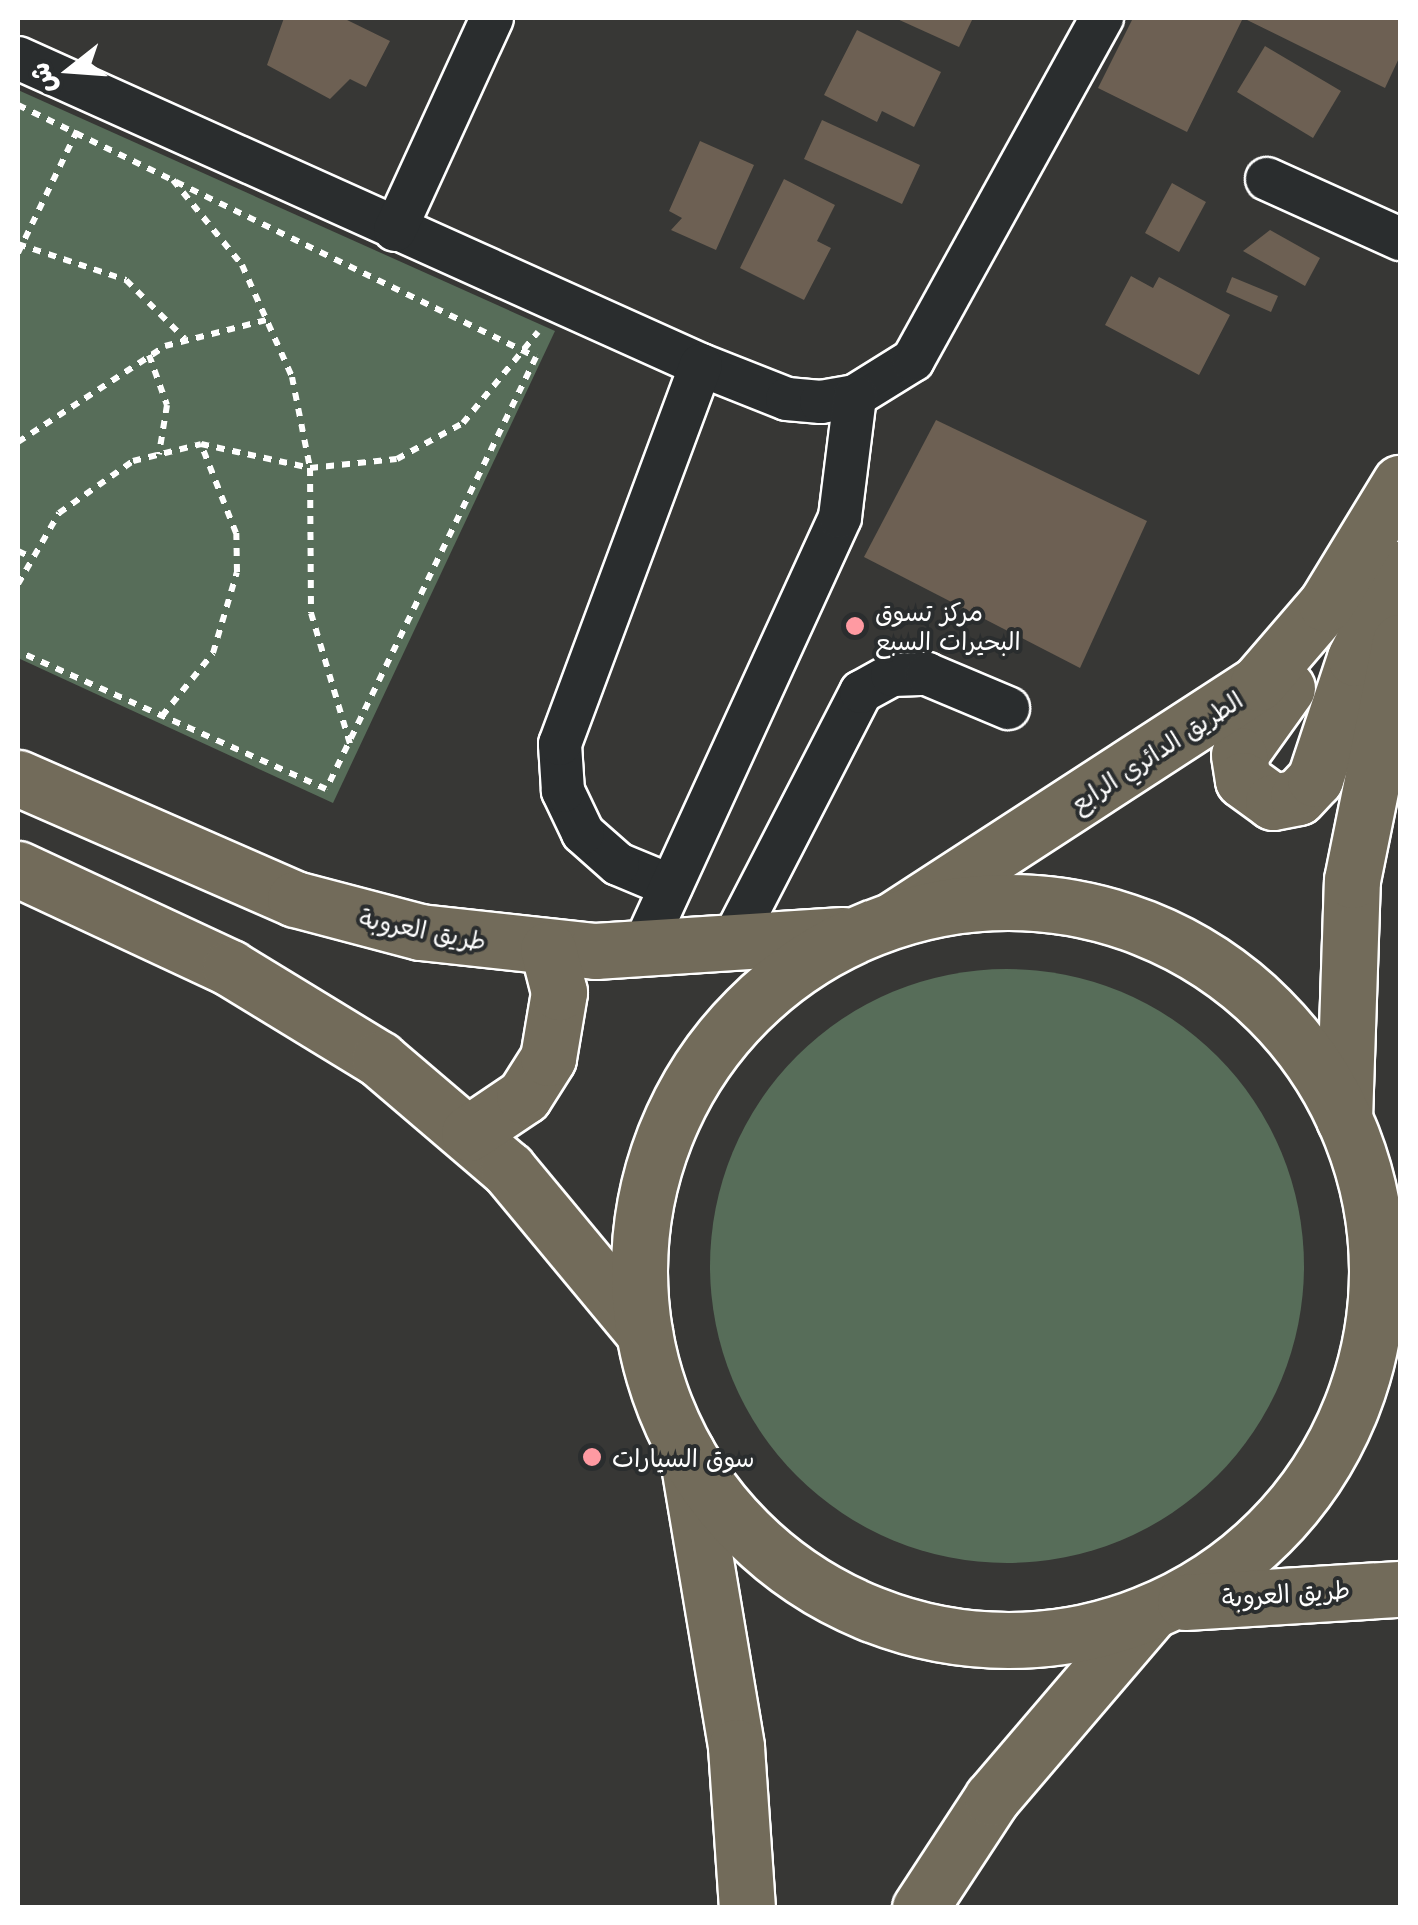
<!DOCTYPE html>
<html>
<head>
<meta charset="utf-8">
<style>
  body { margin:0 }
  #map { position:relative; width:1418px; height:1925px; overflow:hidden; background:#373735; font-family:Mali,"Playpen Sans Arabic",sans-serif }
  div>[style] { position:absolute }
  .green>* { inset:0; background:#576d59 }
  .round { border-radius:50% }
  .building>* { inset:0; background:#6d6053 }
  .path>* { height:6px; margin-top:-3px; transform-origin:0; background:repeating-linear-gradient(90deg,#fff 0 8px,transparent 0 16px) }
  .roads { filter:drop-shadow(2px 0 #fff) drop-shadow(-2px 0 #fff) drop-shadow(0 2px #fff) drop-shadow(0 -2px #fff) }
  .minor>* { height:42px; margin:-21px; padding:0 21px; transform-origin:21px; border-radius:21px; background:#2a2d2e }
  .major>* { height:55px; margin:-27.5px; padding:0 27.5px; transform-origin:27.5px; border-radius:27.5px; background:#726b5a }
  .highway>* { height:55px; margin:-27.5px; padding:0 27.5px; transform-origin:27.5px; border-radius:27.5px; background:#726b5a }
  .highway>.ring { margin:-27.5px; padding:0; box-sizing:content-box; background:none; border:55px solid #726b5a; border-radius:50% }
  .dots>* { width:28px; height:28px; translate:-50% -50%; box-sizing:border-box; border:5px solid #2a2d2e; border-radius:50% }
  span { translate:-50% -50%; white-space:nowrap; text-align:center; line-height:1.15; -webkit-text-stroke:8px #2a2d2e; paint-order:stroke }
  .poi-label { font-size:25px; color:#fff }
  .left { translate:0 -50%; text-align:left }
  .street-label { font-size:25px; color:#fff }
  .frame { position:absolute; inset:0; border:20px solid #fff; pointer-events:none }
  .north { position:absolute; left:20px; top:20px; width:100px; height:100px; -webkit-text-stroke:8px #2a2d2e; paint-order:stroke; rotate:253deg; font-size:28px; font-weight:700; line-height:40px; text-align:center; color:#fff }
  .north::after { content:''; display:block; margin:auto; width:35px; height:45px; background:#fff; clip-path:polygon(50% 0,100% 100%,50% 72%,0 100%) }
</style>
</head>
<body>
<div id="map">
  <div class="green">
    <div style="clip-path:polygon(18px 90px,555px 331px,333px 803px,18px 658px)"></div>
    <div class="round" style="left:710px;top:969px;width:594px;height:594px"></div>
  </div>
  <div class="building">
    <div style="clip-path:polygon(284px 18px,343px 18px,390px 41px,366px 87px,350px 79px,330px 99px,267px 65px)"></div>
    <div style="clip-path:polygon(895px 18px,973px 18px,959px 47px)"></div>
    <div style="clip-path:polygon(1133px 18px,1400px 18px,1400px 56px,1385px 88px,1243px 18px,1187px 132px,1098px 88px)"></div>
    <div style="clip-path:polygon(857px 30px,941px 72px,914px 127px,882px 111px,877px 122px,824px 95px)"></div>
    <div style="clip-path:polygon(1265px 46px,1341px 91px,1313px 138px,1237px 92px)"></div>
    <div style="clip-path:polygon(822px 120px,920px 165px,902px 204px,804px 159px)"></div>
    <div style="clip-path:polygon(700px 141px,754px 165px,716px 250px,671px 230px,682px 218px,669px 211px)"></div>
    <div style="clip-path:polygon(784px 179px,835px 205px,817px 241px,831px 248px,804px 300px,740px 268px)"></div>
    <div style="clip-path:polygon(1172px 183px,1206px 202px,1179px 252px,1145px 233px)"></div>
    <div style="clip-path:polygon(1270px 230px,1320px 258px,1305px 286px,1243px 251px)"></div>
    <div style="clip-path:polygon(1131px 276px,1153px 288px,1159px 277px,1230px 315px,1199px 375px,1105px 325px)"></div>
    <div style="clip-path:polygon(1232px 277px,1278px 296px,1271px 312px,1226px 292px)"></div>
    <div style="clip-path:polygon(936px 420px,1147px 521px,1080px 668px,864px 557px)"></div>
  </div>
  <div class="path">
    <div style="left:18px;top:105px;width:576px;rotate:25.94deg"></div>
    <div style="left:536px;top:357px;width:480px;rotate:115.9deg"></div>
    <div style="left:326px;top:789px;width:338px;rotate:-155.9deg"></div>
    <div style="left:173px;top:180px;width:109px;rotate:50.9deg"></div>
    <div style="left:242px;top:265px;width:123px;rotate:65.9deg"></div>
    <div style="left:292px;top:377px;width:93px;rotate:78.8deg"></div>
    <div style="left:310px;top:468px;width:145px;rotate:89.6deg"></div>
    <div style="left:311px;top:613px;width:137px;rotate:73.4deg"></div>
    <div style="left:18px;top:244px;width:114px;rotate:18.4deg"></div>
    <div style="left:126px;top:280px;width:83px;rotate:45deg"></div>
    <div style="left:18px;top:253px;width:136px;rotate:-64.2deg"></div>
    <div style="left:149px;top:355px;width:53px;rotate:70.2deg"></div>
    <div style="left:167px;top:405px;width:50px;rotate:99.3deg"></div>
    <div style="left:18px;top:442px;width:176px;rotate:-33.1deg"></div>
    <div style="left:165px;top:346px;width:108px;rotate:-14.4deg"></div>
    <div style="left:18px;top:551px;width:14px;rotate:25deg"></div>
    <div style="left:18px;top:584px;width:82px;rotate:-60deg"></div>
    <div style="left:59px;top:513px;width:90px;rotate:-35.1deg"></div>
    <div style="left:133px;top:461px;width:70px;rotate:-14deg"></div>
    <div style="left:201px;top:444px;width:112px;rotate:12.4deg"></div>
    <div style="left:310px;top:468px;width:87px;rotate:-5.9deg"></div>
    <div style="left:397px;top:459px;width:75px;rotate:-28.6deg"></div>
    <div style="left:463px;top:423px;width:118px;rotate:-50.5deg"></div>
    <div style="left:162px;top:716px;width:81px;rotate:-51deg"></div>
    <div style="left:213px;top:653px;width:84px;rotate:-73.5deg"></div>
    <div style="left:237px;top:572px;width:39px;rotate:-91deg"></div>
    <div style="left:236px;top:533px;width:96px;rotate:-111.5deg"></div>
  </div>
  <div class="roads">
    <div class="minor">
      <div style="left:18px;top:58px;width:749px;rotate:24.2deg"></div>
      <div style="left:701px;top:365px;width:92px;rotate:21.6deg"></div>
      <div style="left:787px;top:399px;width:34px;rotate:5deg"></div>
      <div style="left:821px;top:402px;width:35px;rotate:-10deg"></div>
      <div style="left:855px;top:396px;width:68px;rotate:-31.8deg"></div>
      <div style="left:913px;top:360px;width:391px;rotate:-61.1deg"></div>
      <div style="left:1267px;top:179px;width:146px;rotate:24.3deg"></div>
      <div style="left:395px;top:230px;width:233px;rotate:-65.4deg"></div>
      <div style="left:671px;top:886px;width:57px;rotate:-157.5deg"></div>
      <div style="left:618px;top:864px;width:47px;rotate:-138.5deg"></div>
      <div style="left:583px;top:833px;width:47px;rotate:-115.5deg"></div>
      <div style="left:563px;top:791px;width:47px;rotate:-93.7deg"></div>
      <div style="left:560px;top:744px;width:404px;rotate:-69.6deg"></div>
      <div style="left:731px;top:944px;width:284px;rotate:-62.7deg"></div>
      <div style="left:861px;top:692px;width:35px;rotate:-29deg"></div>
      <div style="left:892px;top:675px;width:35px;rotate:-2deg"></div>
      <div style="left:927px;top:674px;width:88px;rotate:22.8deg"></div>
      <div style="left:642px;top:950px;width:476px;rotate:-65.4deg"></div>
      <div style="left:840px;top:517px;width:122px;rotate:-82.9deg"></div>
    </div>
    <div class="major">
      <div style="left:1287px;top:688px;width:82px;rotate:125.6deg"></div>
      <div style="left:1239px;top:755px;width:25px;rotate:81deg"></div>
      <div style="left:1243px;top:780px;width:37px;rotate:36deg"></div>
      <div style="left:1273px;top:802px;width:25px;rotate:-11deg"></div>
      <div style="left:1298px;top:797px;width:25px;rotate:-47deg"></div>
      <div style="left:1315px;top:779px;width:127px;rotate:-71.7deg"></div>
      <div style="left:1355px;top:658px;width:100px;rotate:-63.2deg"></div>
      <div style="left:896px;top:918px;width:432px;rotate:-33deg"></div>
      <div style="left:1258px;top:683px;width:104px;rotate:-49.3deg"></div>
      <div style="left:1326px;top:604px;width:142px;rotate:-58.6deg"></div>
      <div style="left:1344px;top:1119px;width:239px;rotate:-88.1deg"></div>
      <div style="left:1352px;top:880px;width:243px;rotate:-78.6deg"></div>
      <div style="left:687px;top:1453px;width:298px;rotate:80.5deg"></div>
      <div style="left:736px;top:1747px;width:161px;rotate:86.1deg"></div>
      <div style="left:920px;top:1908px;width:131px;rotate:-56.8deg"></div>
      <div style="left:992px;top:1798px;width:242px;rotate:-49.5deg"></div>
    </div>
    <div class="highway">
      <div style="left:18px;top:778px;width:302px;rotate:23.6deg"></div>
      <div style="left:295px;top:899px;width:129px;rotate:14.8deg"></div>
      <div style="left:420px;top:932px;width:176px;rotate:6.2deg"></div>
      <div style="left:595px;top:951px;width:248px;rotate:-3.7deg"></div>
      <div style="left:18px;top:869px;width:234px;rotate:25deg"></div>
      <div style="left:230px;top:968px;width:175px;rotate:31.4deg"></div>
      <div style="left:379px;top:1059px;width:170px;rotate:40.5deg"></div>
      <div style="left:508px;top:1169px;width:213px;rotate:50.3deg"></div>
      <div class="ring" style="left:639px;top:902px;width:683px;height:683px"></div>
      <div style="left:469px;top:1133px;width:66px;rotate:-33.9deg"></div>
      <div style="left:524px;top:1096px;width:45px;rotate:-57.7deg"></div>
      <div style="left:548px;top:1058px;width:67px;rotate:-80.5deg"></div>
      <div style="left:559px;top:992px;width:44px;rotate:-104.3deg"></div>
      <div style="left:1185px;top:1602px;width:215px;rotate:-3.5deg"></div>
    </div>
  </div>
  <div class="dots">
    <div style="left:855px;top:626px;background:#ff9aa2"></div>
    <div style="left:592px;top:1457px;background:#ff9aa2"></div>
  </div>
  <div class="poi-label">
    <span class="left" style="left:875px;top:626px">مركز تسوق<br>البحيرات السبع</span>
    <span class="left" style="left:612px;top:1457px">سوق السيارات</span>
  </div>
  <div class="street-label">
    <span style="left:1156px;top:751px;rotate:-33deg">الطريق الدائري الرابع</span>
    <span style="left:423px;top:929px;rotate:11deg">طريق العروبة</span>
    <span style="left:1286px;top:1593px;rotate:-4deg">طريق العروبة</span>
  </div>
  <div class="frame"></div>
  <div class="north">ش</div>
</div>
</body>
</html>
